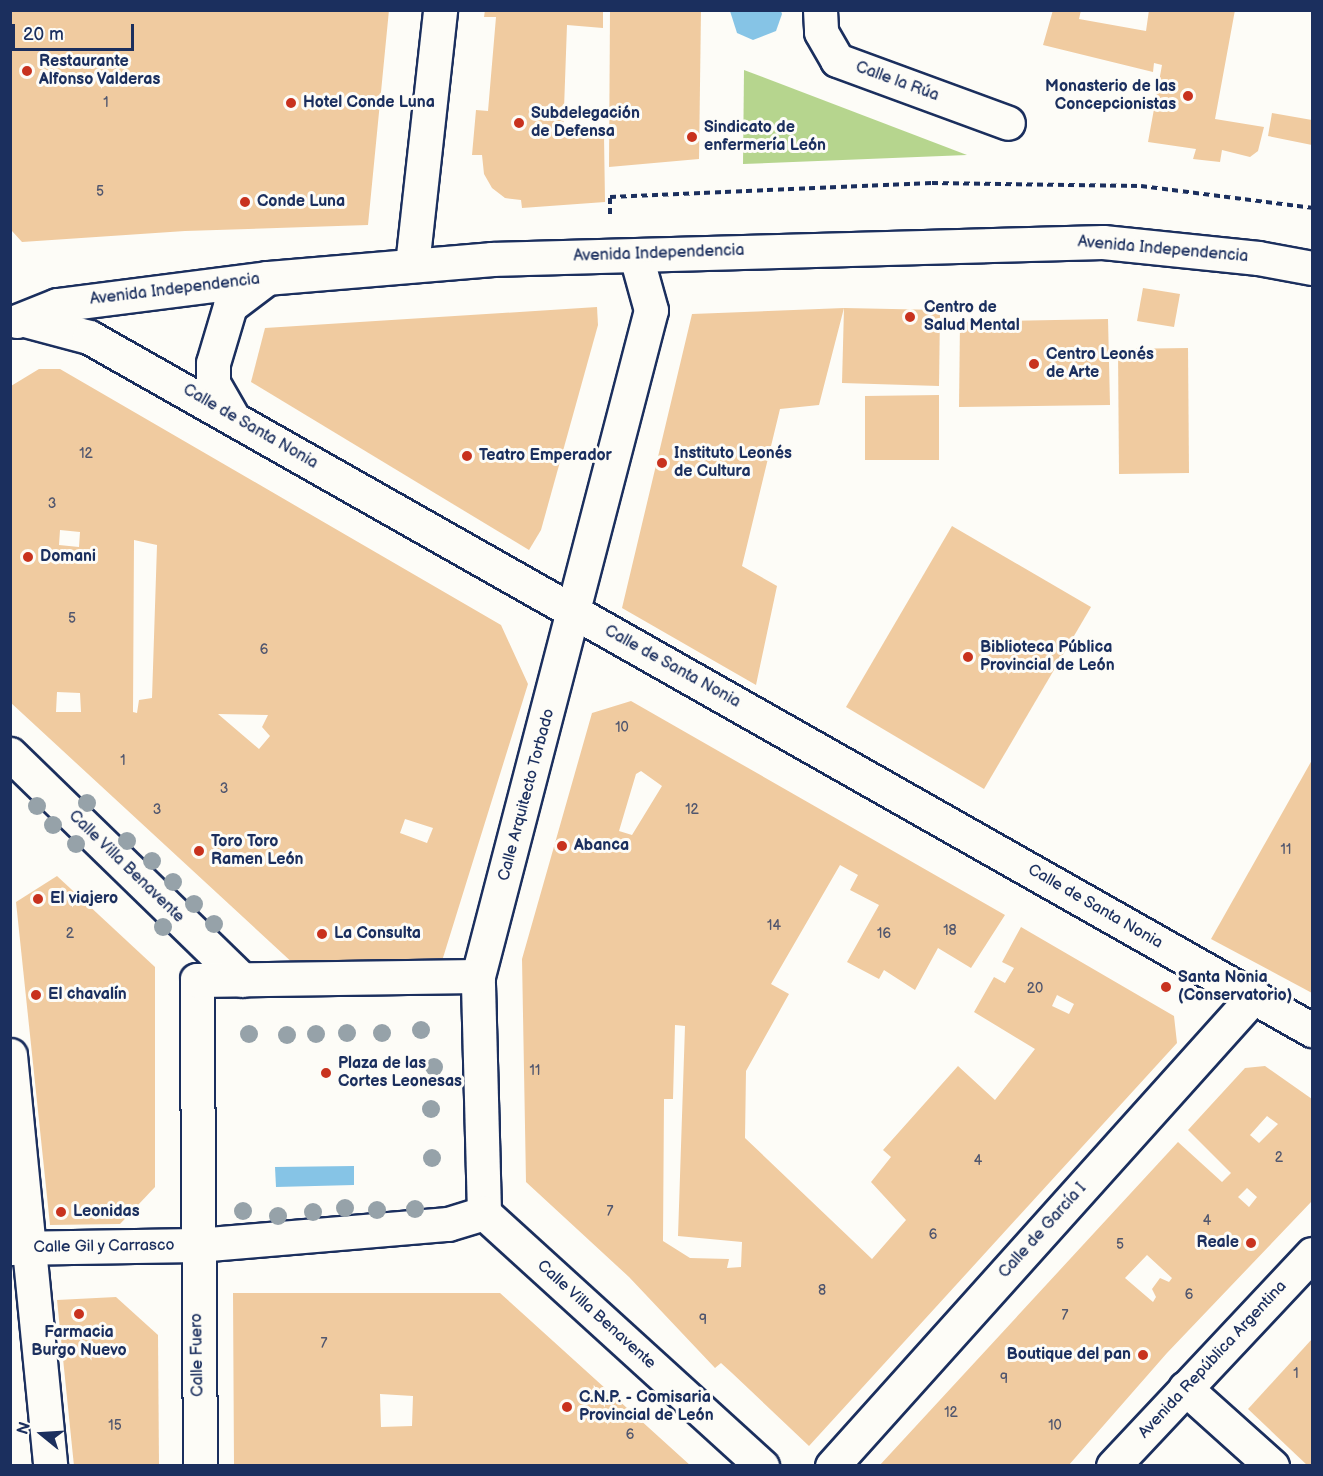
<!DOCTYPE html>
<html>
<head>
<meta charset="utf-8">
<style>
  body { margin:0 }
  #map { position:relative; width:1323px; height:1476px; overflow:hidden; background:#fdfcf7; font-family:"Balsamiq Sans",sans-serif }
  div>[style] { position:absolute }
  .green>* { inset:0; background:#b6d58e }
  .water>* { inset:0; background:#86c4e6 }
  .building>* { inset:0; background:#f0cba0 }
  .path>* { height:4px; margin-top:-2px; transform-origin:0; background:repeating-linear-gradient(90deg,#1b2f5e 0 6px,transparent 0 10.5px) }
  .roads { filter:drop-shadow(2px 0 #1b2f5e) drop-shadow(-2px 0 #1b2f5e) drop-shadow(0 2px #1b2f5e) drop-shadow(0 -2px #1b2f5e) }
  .street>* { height:33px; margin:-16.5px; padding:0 16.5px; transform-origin:16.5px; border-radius:16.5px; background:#fdfcf7 }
  .secondary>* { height:33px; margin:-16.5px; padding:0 16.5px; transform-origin:16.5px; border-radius:16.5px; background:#fdfcf7 }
  .trees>* { width:18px; height:18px; margin:-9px; border-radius:50%; background:#96a2a9 }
  .dots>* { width:16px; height:16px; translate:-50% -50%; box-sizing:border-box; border:3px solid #fdfcf7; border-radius:50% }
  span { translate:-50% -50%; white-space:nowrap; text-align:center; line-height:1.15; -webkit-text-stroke:6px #fdfcf7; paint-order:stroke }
  .number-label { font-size:14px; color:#50566e }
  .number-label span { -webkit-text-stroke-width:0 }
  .poi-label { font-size:16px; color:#1b2f5e; font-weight:700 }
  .left { translate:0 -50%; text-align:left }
  .right { translate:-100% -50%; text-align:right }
  .street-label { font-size:16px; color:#1b2f5e }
  .frame { position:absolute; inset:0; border:12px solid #1b2f5e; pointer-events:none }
  .north { position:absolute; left:12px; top:1404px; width:60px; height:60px; -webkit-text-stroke:4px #fdfcf7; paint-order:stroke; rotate:288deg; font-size:16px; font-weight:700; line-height:24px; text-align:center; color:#1b2f5e }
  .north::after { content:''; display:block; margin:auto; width:21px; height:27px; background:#1b2f5e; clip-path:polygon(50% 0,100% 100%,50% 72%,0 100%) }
  .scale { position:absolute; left:12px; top:24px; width:122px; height:27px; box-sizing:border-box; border:3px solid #1b2f5e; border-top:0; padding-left:8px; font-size:18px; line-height:21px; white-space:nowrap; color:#1b2f5e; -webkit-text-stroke:4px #fdfcf7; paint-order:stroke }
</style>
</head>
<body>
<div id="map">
  <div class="green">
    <div style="clip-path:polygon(744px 70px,967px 155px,743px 164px)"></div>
  </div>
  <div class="water">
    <div style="clip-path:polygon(730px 11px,781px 11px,782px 14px,776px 31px,753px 40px,737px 33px)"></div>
    <div style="clip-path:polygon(354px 1166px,354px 1185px,276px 1187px,275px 1167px)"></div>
  </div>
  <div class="building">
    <div style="clip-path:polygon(10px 10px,389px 10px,368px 225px,185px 231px,22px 242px,12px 231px)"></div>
    <div style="clip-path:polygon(485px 10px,603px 10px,603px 28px,567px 25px,563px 137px,604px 135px,605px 202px,522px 208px,521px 200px,505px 198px,492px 188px,484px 174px,482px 155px,472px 155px,476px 110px,488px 111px,496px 17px,484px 17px)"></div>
    <div style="clip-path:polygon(610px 10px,701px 10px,699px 159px,609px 167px)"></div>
    <div style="clip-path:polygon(1053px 10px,1081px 10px,1079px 19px,1146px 31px,1149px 10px,1235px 10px,1215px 119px,1264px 127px,1258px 151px,1250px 157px,1222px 150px,1220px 162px,1193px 159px,1196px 149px,1148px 142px,1162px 65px,1154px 63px,1153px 72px,1043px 45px)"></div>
    <div style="clip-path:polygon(1272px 113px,1312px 120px,1312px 145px,1268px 136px)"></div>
    <div style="clip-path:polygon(1143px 288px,1180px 294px,1174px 327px,1137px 321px)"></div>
    <div style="clip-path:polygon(597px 307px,598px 325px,541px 530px,529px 550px,251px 382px,265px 328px)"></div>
    <div style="clip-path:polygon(844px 308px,940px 310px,939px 386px,842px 383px)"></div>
    <div style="clip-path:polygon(844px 308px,819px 405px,780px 409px,742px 566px,777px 586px,756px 685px,622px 608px,692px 314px)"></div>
    <div style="clip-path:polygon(1108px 319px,1110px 405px,959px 407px,960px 322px)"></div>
    <div style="clip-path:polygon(1188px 348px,1189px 473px,1119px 474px,1118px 349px)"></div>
    <div style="clip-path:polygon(evenodd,39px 369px,60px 369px,501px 625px,528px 684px,442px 961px,296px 966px,10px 702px,11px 386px,39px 369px,60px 530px,80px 532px,79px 547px,59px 545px,60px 530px,39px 369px,134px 540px,157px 545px,152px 698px,139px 700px,137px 713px,133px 712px,134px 540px,39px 369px,57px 692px,80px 693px,81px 712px,56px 712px,57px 692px,39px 369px,218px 714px,268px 715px,262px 727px,270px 736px,259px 749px,218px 714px,39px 369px,405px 819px,433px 828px,427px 843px,400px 833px,405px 819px)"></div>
    <div style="clip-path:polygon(939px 395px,939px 460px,865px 460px,865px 396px)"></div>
    <div style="clip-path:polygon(952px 526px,1091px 607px,984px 789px,846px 707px)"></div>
    <div style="clip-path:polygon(evenodd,631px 701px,1005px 915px,971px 968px,938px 948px,915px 990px,884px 970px,879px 979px,847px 962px,879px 905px,850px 890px,858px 875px,840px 865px,771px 984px,789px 994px,746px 1071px,745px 1138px,872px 1259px,906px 1220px,871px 1182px,891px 1157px,883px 1150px,958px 1066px,995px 1100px,1035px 1049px,974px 1012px,994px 977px,1005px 983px,1014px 968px,1002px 962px,1021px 927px,1174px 1016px,1177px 1043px,809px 1446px,732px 1373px,721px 1363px,715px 1368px,629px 1277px,526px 1182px,522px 959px,592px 713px,631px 701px,641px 771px,662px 786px,632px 835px,619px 831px,636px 774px,641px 771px,631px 701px,1057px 995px,1074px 1004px,1069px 1014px,1052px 1006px,1057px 995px,631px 701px,675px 1025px,685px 1026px,678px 1236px,742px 1242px,741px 1267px,727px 1268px,729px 1259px,690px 1258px,663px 1241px,664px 1099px,673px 1099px,675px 1025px)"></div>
    <div style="clip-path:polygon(1312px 760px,1312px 993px,1211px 939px)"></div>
    <div style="clip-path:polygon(57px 876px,155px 967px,155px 1187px,120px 1224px,50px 1225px,16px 902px)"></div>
    <div style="clip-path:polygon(evenodd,1265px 1066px,1312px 1099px,1312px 1201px,1167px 1353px,1068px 1466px,879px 1466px,1178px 1142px,1222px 1182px,1231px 1173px,1188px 1130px,1245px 1068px,1265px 1066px,1267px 1116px,1278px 1124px,1259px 1143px,1250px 1135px,1267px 1116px,1265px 1066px,1247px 1188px,1257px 1197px,1249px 1207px,1238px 1197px,1247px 1188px,1265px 1066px,1147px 1255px,1172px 1278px,1169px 1282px,1160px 1278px,1152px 1289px,1156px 1297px,1153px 1302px,1125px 1278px,1147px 1255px)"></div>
    <div style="clip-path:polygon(evenodd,233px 1293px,500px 1293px,691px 1466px,234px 1466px,233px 1293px,380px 1394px,413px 1396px,412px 1426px,381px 1427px,380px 1394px)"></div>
    <div style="clip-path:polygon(116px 1297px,158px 1335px,159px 1466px,74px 1466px,57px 1300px)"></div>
    <div style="clip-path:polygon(1312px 1339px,1312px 1466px,1308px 1466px,1248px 1409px)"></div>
  </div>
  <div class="path">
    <div style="left:610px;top:214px;width:17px;rotate:-90deg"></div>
    <div style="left:610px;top:197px;width:322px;rotate:-2.5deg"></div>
    <div style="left:932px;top:183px;width:209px;rotate:0.8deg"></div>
    <div style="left:1141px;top:186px;width:172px;rotate:7.3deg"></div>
  </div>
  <div class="roads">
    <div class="street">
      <div style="left:820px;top:10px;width:22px;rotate:87deg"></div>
      <div style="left:821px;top:32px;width:32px;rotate:60deg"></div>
      <div style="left:837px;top:60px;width:182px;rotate:20.2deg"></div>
      <div style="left:412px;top:265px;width:257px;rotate:-83.7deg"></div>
      <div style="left:232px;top:416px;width:38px;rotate:-120deg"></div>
      <div style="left:213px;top:383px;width:20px;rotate:-90deg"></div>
      <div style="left:213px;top:363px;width:59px;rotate:-73.4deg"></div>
      <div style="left:230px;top:306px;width:46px;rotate:-37.1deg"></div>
      <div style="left:10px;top:754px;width:324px;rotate:44.2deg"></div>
      <div style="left:10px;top:1055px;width:413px;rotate:84.4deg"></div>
      <div style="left:484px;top:1213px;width:237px;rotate:-91.5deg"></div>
      <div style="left:478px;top:976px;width:688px;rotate:-75.44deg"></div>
      <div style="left:651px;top:310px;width:56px;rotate:-105.5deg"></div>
      <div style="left:484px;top:1213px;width:376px;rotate:42.3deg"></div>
      <div style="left:10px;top:1248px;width:187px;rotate:-0.9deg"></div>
      <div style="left:197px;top:1245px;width:252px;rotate:-4.8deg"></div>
      <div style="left:448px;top:1224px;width:38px;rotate:-17deg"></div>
      <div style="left:1185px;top:1388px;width:117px;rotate:41.9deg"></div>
      <div style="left:200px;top:1466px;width:486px;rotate:-90.4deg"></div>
      <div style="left:197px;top:980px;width:281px;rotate:-0.8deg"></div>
      <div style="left:832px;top:1466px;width:632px;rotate:-48.08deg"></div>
    </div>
    <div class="secondary">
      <div style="left:25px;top:320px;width:66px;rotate:14.9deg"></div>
      <div style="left:89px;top:337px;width:1406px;rotate:29.54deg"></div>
      <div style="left:17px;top:321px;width:43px;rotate:-21.8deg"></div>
      <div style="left:57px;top:305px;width:212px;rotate:-7.3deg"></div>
      <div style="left:267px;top:278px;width:225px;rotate:-4.8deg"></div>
      <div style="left:491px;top:259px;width:612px;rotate:-1.59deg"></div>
      <div style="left:1103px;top:242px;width:156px;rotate:5.9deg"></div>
      <div style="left:1258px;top:258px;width:55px;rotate:10.5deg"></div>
      <div style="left:1113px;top:1466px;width:291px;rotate:-46.8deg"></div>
    </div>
  </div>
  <div class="trees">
    <div style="left:87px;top:803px"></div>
    <div style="left:37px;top:806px"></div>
    <div style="left:53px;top:825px"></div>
    <div style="left:127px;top:841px"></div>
    <div style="left:76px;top:844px"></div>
    <div style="left:152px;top:861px"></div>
    <div style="left:173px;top:882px"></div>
    <div style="left:194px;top:904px"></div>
    <div style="left:214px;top:924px"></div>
    <div style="left:163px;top:927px"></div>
    <div style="left:421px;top:1030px"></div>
    <div style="left:347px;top:1033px"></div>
    <div style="left:382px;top:1033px"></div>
    <div style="left:249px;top:1034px"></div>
    <div style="left:316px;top:1034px"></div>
    <div style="left:287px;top:1035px"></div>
    <div style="left:434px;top:1067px"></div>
    <div style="left:431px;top:1109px"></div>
    <div style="left:432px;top:1158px"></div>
    <div style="left:345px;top:1208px"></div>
    <div style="left:415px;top:1209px"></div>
    <div style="left:377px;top:1210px"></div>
    <div style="left:243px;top:1211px"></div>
    <div style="left:313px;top:1212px"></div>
    <div style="left:278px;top:1216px"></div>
  </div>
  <div class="dots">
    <div style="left:27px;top:71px;background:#c8321e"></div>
    <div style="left:1188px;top:96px;background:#c8321e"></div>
    <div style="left:291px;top:103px;background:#c8321e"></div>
    <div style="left:519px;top:123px;background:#c8321e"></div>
    <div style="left:692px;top:137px;background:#c8321e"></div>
    <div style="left:245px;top:202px;background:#c8321e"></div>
    <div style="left:910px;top:317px;background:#c8321e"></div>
    <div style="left:1034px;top:364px;background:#c8321e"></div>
    <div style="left:467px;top:456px;background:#c8321e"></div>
    <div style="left:662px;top:463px;background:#c8321e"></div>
    <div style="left:28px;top:557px;background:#c8321e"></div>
    <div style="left:968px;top:657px;background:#c8321e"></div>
    <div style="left:562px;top:846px;background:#c8321e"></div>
    <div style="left:199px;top:851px;background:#c8321e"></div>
    <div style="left:38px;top:899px;background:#c8321e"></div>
    <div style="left:322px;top:934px;background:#c8321e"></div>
    <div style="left:1166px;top:987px;background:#c8321e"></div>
    <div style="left:36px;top:995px;background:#c8321e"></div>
    <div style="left:326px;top:1073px;background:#c8321e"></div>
    <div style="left:61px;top:1212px;background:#c8321e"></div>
    <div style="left:1251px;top:1243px;background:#c8321e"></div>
    <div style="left:79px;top:1314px;background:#c8321e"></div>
    <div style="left:1143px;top:1355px;background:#c8321e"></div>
    <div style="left:567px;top:1407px;background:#c8321e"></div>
  </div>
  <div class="number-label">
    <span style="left:106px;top:103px">1</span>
    <span style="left:100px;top:192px">5</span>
    <span style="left:86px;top:454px">12</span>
    <span style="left:52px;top:504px">3</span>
    <span style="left:72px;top:619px">5</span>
    <span style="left:264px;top:650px">6</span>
    <span style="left:622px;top:728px">10</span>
    <span style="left:123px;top:761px">1</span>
    <span style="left:224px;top:789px">3</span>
    <span style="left:157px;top:810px">3</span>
    <span style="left:692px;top:810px">12</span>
    <span style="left:1286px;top:850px">11</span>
    <span style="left:774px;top:926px">14</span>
    <span style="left:950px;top:931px">18</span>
    <span style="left:70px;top:934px">2</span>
    <span style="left:884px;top:934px">16</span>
    <span style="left:1035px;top:989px">20</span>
    <span style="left:535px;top:1071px">11</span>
    <span style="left:1279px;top:1158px">2</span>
    <span style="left:978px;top:1161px">4</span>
    <span style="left:610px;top:1212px">7</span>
    <span style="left:1207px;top:1221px">4</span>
    <span style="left:933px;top:1235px">6</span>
    <span style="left:1120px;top:1245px">5</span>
    <span style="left:822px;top:1291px">8</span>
    <span style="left:1189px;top:1295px">6</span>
    <span style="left:1065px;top:1316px">7</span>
    <span style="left:703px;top:1320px">9</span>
    <span style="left:324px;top:1344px">7</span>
    <span style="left:1296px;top:1374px">1</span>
    <span style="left:1004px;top:1379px">9</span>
    <span style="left:951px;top:1413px">12</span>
    <span style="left:115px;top:1426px">15</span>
    <span style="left:1055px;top:1426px">10</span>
    <span style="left:630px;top:1435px">6</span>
  </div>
  <div class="poi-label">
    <span class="left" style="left:39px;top:71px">Restaurante<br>Alfonso Valderas</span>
    <span class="right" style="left:1176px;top:96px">Monasterio de las<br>Concepcionistas</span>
    <span class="left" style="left:303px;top:103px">Hotel Conde Luna</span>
    <span class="left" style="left:531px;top:123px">Subdelegación<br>de Defensa</span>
    <span class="left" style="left:704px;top:137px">Sindicato de<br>enfermería León</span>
    <span class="left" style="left:257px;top:202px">Conde Luna</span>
    <span class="left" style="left:924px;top:317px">Centro de<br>Salud Mental</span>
    <span class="left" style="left:1046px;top:364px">Centro Leonés<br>de Arte</span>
    <span class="left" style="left:674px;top:463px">Instituto Leonés<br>de Cultura</span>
    <span class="left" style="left:479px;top:456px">Teatro Emperador</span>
    <span class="left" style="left:40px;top:557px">Domani</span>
    <span class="left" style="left:980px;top:657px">Biblioteca Pública<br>Provincial de León</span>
    <span class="left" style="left:211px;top:851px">Toro Toro<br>Ramen León</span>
    <span class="left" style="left:574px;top:846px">Abanca</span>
    <span class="left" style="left:50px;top:899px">El viajero</span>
    <span class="left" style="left:334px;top:934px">La Consulta</span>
    <span class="left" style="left:1178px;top:987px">Santa Nonia<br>(Conservatorio)</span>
    <span class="left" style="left:48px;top:995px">El chavalín</span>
    <span class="left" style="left:338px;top:1073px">Plaza de las<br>Cortes Leonesas</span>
    <span class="left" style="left:73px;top:1212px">Leonidas</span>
    <span class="right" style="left:1239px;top:1243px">Reale</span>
    <span style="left:79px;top:1342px">Farmacia<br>Burgo Nuevo</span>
    <span class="right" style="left:1131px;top:1355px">Boutique del pan</span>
    <span class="left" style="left:579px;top:1407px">C.N.P. - Comisaria<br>Provincial de León</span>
  </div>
  <div class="street-label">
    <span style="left:897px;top:82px;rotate:20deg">Calle la Rúa</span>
    <span style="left:1163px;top:250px;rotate:5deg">Avenida Independencia</span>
    <span style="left:659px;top:254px;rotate:-2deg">Avenida Independencia</span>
    <span style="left:175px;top:290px;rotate:-7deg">Avenida Independencia</span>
    <span style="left:250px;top:427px;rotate:30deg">Calle de Santa Nonia</span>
    <span style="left:672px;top:667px;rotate:29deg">Calle de Santa Nonia</span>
    <span style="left:527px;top:795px;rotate:-75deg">Calle Arquitecto Torbado</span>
    <span style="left:126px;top:867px;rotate:44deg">Calle Villa Benavente</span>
    <span style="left:1095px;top:907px;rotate:30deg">Calle de Santa Nonia</span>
    <span style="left:1043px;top:1231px;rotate:-48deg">Calle de García I</span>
    <span style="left:104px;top:1247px;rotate:-1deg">Calle Gil y Carrasco</span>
    <span style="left:596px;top:1315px;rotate:42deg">Calle Villa Benavente</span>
    <span style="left:198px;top:1355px;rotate:-91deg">Calle Fuero</span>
    <span style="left:1213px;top:1360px;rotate:-47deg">Avenida República Argentina</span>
  </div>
  <div class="frame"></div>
  <div class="north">N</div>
  <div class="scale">20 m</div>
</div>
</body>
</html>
